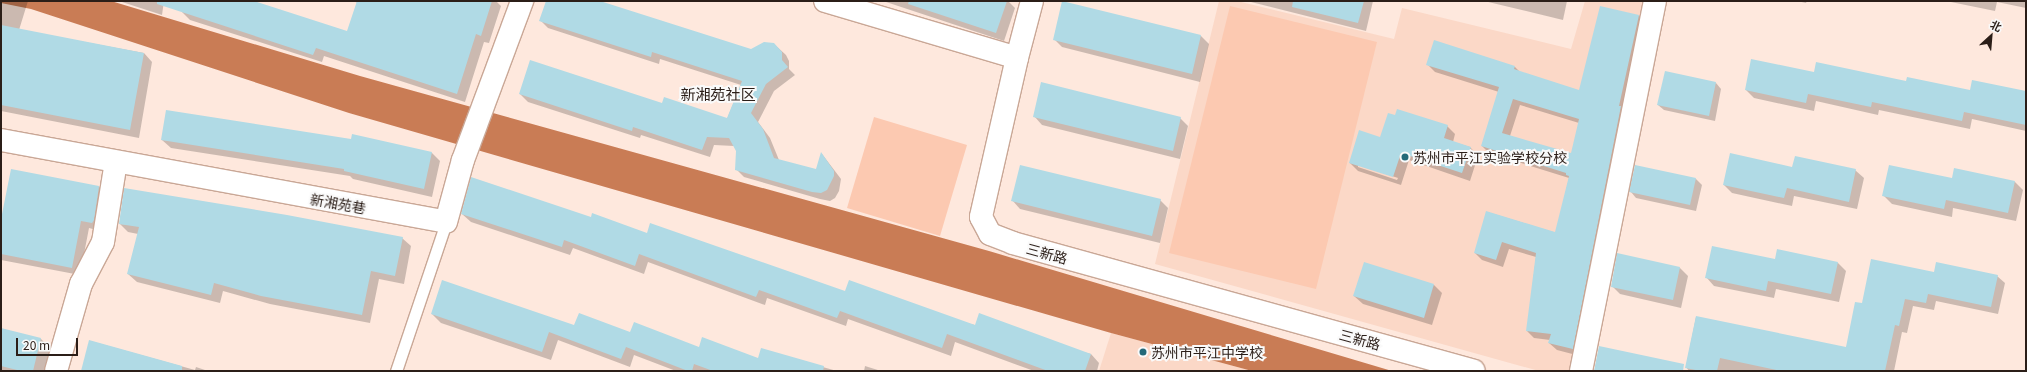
<!DOCTYPE html>
<html>
<head>
<meta charset="utf-8">
<style>
  body { margin:0 }
  #map { position:relative; width:2027px; height:372px; overflow:hidden; background:#fee8dd; font-family:Georgia,"Noto Sans SC",serif }
  div>[style] { position:absolute }
  .built>* { inset:0; background:#fbd8c7 }
  .green>* { inset:0; background:#fcc9b1 }
  .water>* { inset:0; background:#c97c55 }
  .shadow>* { inset:0; background:#0003 }
  .building>* { inset:0; background:#b0dae5 }
  .roads { filter:drop-shadow(1px 0 #c9a796) drop-shadow(-1px 0 #c9a796) drop-shadow(0 1px #c9a796) drop-shadow(0 -1px #c9a796) }
  .service>* { height:11px; margin:-5.5px; padding:0 5.5px; transform-origin:5.5px; border-radius:5.5px; background:#fff }
  .minor>* { height:22px; margin:-11px; padding:0 11px; transform-origin:11px; border-radius:11px; background:#fff }
  .tertiary>* { height:22px; margin:-11px; padding:0 11px; transform-origin:11px; border-radius:11px; background:#fff }
  .dots>* { width:11px; height:11px; translate:-50% -50%; box-sizing:border-box; border:2px solid #fafafa; border-radius:50% }
  span { translate:-50% -50%; white-space:nowrap; text-align:center; line-height:1.15; -webkit-text-stroke:4px #fafafa; paint-order:stroke }
  .poi-label { font-size:14px; color:#2b1e18 }
  .left { translate:0 -50%; text-align:left }
  .street-label { font-size:14px; color:#2b1e18 }
  .neighbourhood-label { font-size:15px; color:#2b1e18 }
  .frame { position:absolute; inset:0; border:2px solid #2b1e18; pointer-events:none }
  .north { position:absolute; left:1971px; top:16px; width:40px; height:40px; -webkit-text-stroke:3px #fafafa; paint-order:stroke; rotate:26deg; font-size:11px; font-weight:700; line-height:16px; text-align:center; color:#2b1e18 }
  .north::after { content:''; display:block; margin:auto; width:14px; height:18px; background:#2b1e18; clip-path:polygon(50% 0,100% 100%,50% 72%,0 100%) }
  .scale { position:absolute; left:16px; top:338px; width:62px; height:18px; box-sizing:border-box; border:2px solid #2b1e18; border-top:0; padding-left:5px; font-size:12px; line-height:14px; white-space:nowrap; color:#2b1e18; -webkit-text-stroke:3px #fafafa; paint-order:stroke }
</style>
</head>
<body>
<div id="map">
  <div class="built">
    <div style="clip-path:polygon(1219px 1px,1237px 1px,1394px 39px,1402px 8px,1571px 49px,1585px 1px,1648px 1px,1585px 371px,1539px 371px,1155px 264px)"></div>
    <div style="clip-path:polygon(1111px 333px,1252px 371px,1099px 371px)"></div>
  </div>
  <div class="green">
    <div style="clip-path:polygon(1230px 6px,1377px 42px,1316px 289px,1169px 253px)"></div>
    <div style="clip-path:polygon(874px 117px,967px 145px,940px 236px,847px 208px)"></div>
  </div>
  <div class="water">
    <div style="clip-path:polygon(1px 1px,111px 1px,360px 76px,989px 251px,1392px 371px,1252px 371px,1111px 333px,349px 113px,31px 9px,1px 3px)"></div>
  </div>
  <div class="shadow">
    <div style="clip-path:polygon(1px 1px,28px 1px,19px 30px,144px 53px,152px 62px,139px 138px,1px 111px)"></div>
    <div style="clip-path:polygon(119px 1px,164px 1px,162px 15px)"></div>
    <div style="clip-path:polygon(183px 1px,249px 1px,348px 33px,358px 3px,353px 1px,496px 1px,501px 6px,489px 43px,484px 42px,465px 102px,324px 56px,322px 62px,190px 20px,182px 12px)"></div>
    <div style="clip-path:polygon(547px 1px,597px 1px,751px 50px,774px 44px,786px 55px,789px 61px,789px 69px,795px 75px,774px 91px,758px 122px,770px 138px,779px 160px,816px 171px,822px 154px,841px 179px,839px 191px,835px 198px,830px 201px,820px 199px,744px 177px,736px 169px,737px 151px,734px 146px,714px 145px,710px 157px,641px 135px,640px 138px,528px 102px,520px 94px,662px 104px,727px 119px,741px 85px,660px 59px,659px 64px,548px 28px,540px 20px)"></div>
    <div style="clip-path:polygon(883px 1px,1008px 1px,1015px 8px,1004px 41px)"></div>
    <div style="clip-path:polygon(1247px 1px,1373px 1px,1366px 31px)"></div>
    <div style="clip-path:polygon(1484px 1px,1567px 1px,1563px 20px)"></div>
    <div style="clip-path:polygon(1797px 1px,1807px 1px,1806px 3px)"></div>
    <div style="clip-path:polygon(1946px 1px,2026px 1px,2026px 8px,1997px 2px,1995px 11px)"></div>
    <div style="clip-path:polygon(evenodd,1601px 7px,1639px 16px,1646px 24px,1580px 356px,1557px 350px,1549px 343px,1550px 340px,1534px 338px,1527px 331px,1536px 257px,1509px 249px,1503px 267px,1482px 260px,1475px 253px,1487px 212px,1556px 233px,1569px 178px,1489px 153px,1482px 146px,1499px 92px,1435px 72px,1427px 64px,1515px 67px,1520px 72px,1580px 91px,1601px 7px,1520px 105px,1579px 123px,1572px 155px,1510px 136px,1520px 105px)"></div>
    <div style="clip-path:polygon(1201px 36px,1209px 44px,1200px 82px,1062px 47px,1054px 39px)"></div>
    <div style="clip-path:polygon(1815px 73px,1907px 82px,1971px 91px,2026px 92px,2026px 131px,1972px 119px,1970px 129px,1879px 110px,1878px 115px,1816px 101px,1814px 111px,1754px 98px,1746px 90px)"></div>
    <div style="clip-path:polygon(1716px 83px,1721px 89px,1715px 121px,1664px 110px,1658px 105px)"></div>
    <div style="clip-path:polygon(1034px 116px,1180px 118px,1188px 126px,1180px 159px,1042px 125px)"></div>
    <div style="clip-path:polygon(evenodd,1447px 126px,1455px 134px,1453px 142px,1470px 147px,1478px 156px,1470px 181px,1409px 160px,1401px 185px,1358px 171px,1350px 163px,1381px 138px,1447px 126px,1358px 165px,1398px 178px,1397px 180px,1358px 167px,1358px 165px)"></div>
    <div style="clip-path:polygon(162px 140px,432px 153px,440px 161px,432px 197px,353px 179px,350px 176px,171px 148px)"></div>
    <div style="clip-path:polygon(1793px 168px,1855px 170px,1864px 178px,1857px 209px,1794px 196px,1792px 206px,1732px 193px,1724px 185px)"></div>
    <div style="clip-path:polygon(12px 170px,99px 187px,107px 195px,100px 231px,89px 228px,80px 275px,1px 260px,1px 224px)"></div>
    <div style="clip-path:polygon(1696px 179px,1702px 185px,1696px 211px,1636px 198px,1631px 192px)"></div>
    <div style="clip-path:polygon(1952px 179px,2015px 182px,2023px 190px,2016px 221px,1953px 208px,1952px 217px,1892px 204px,1884px 196px)"></div>
    <div style="clip-path:polygon(1012px 200px,1160px 200px,1168px 208px,1160px 243px,1020px 209px)"></div>
    <div style="clip-path:polygon(462px 214px,591px 218px,846px 293px,1091px 354px,1099px 363px,1097px 371px,1034px 371px,955px 342px,951px 356px,848px 319px,846px 326px,767px 298px,765px 305px,648px 262px,644px 274px,573px 248px,570px 255px,471px 222px)"></div>
    <div style="clip-path:polygon(120px 224px,402px 238px,411px 246px,404px 284px,379px 279px,370px 323px,270px 304px,223px 291px,220px 303px,137px 282px,128px 274px,138px 234px,128px 232px)"></div>
    <div style="clip-path:polygon(1775px 261px,1838px 263px,1846px 271px,1839px 302px,1776px 289px,1774px 298px,1714px 286px,1706px 277px)"></div>
    <div style="clip-path:polygon(1680px 268px,1688px 276px,1681px 308px,1620px 294px,1612px 286px)"></div>
    <div style="clip-path:polygon(1935px 273px,1997px 276px,2005px 283px,1998px 314px,1936px 301px,1934px 310px,1913px 306px,1907px 333px,1902px 332px,1894px 371px,1689px 371px,1686px 367px,1696px 317px,1846px 348px,1863px 304px)"></div>
    <div style="clip-path:polygon(1434px 285px,1442px 293px,1432px 325px,1363px 304px,1354px 296px)"></div>
    <div style="clip-path:polygon(432px 314px,575px 326px,631px 333px,759px 360px,762px 350px,837px 371px,676px 371px,634px 355px,630px 367px,558px 340px,551px 360px,441px 323px)"></div>
    <div style="clip-path:polygon(1px 329px,41px 339px,50px 348px,45px 371px,1px 371px)"></div>
    <div style="clip-path:polygon(90px 341px,195px 370px,196px 367px,208px 371px,82px 371px)"></div>
    <div style="clip-path:polygon(865px 366px,881px 371px,864px 371px)"></div>
  </div>
  <div class="building">
    <div style="clip-path:polygon(157px 1px,254px 1px,347px 31px,357px 1px,492px 1px,481px 36px,476px 34px,457px 94px,316px 48px,313px 55px,157px 4px)"></div>
    <div style="clip-path:polygon(546px 1px,600px 1px,751px 49px,764px 42px,774px 43px,782px 52px,782px 60px,788px 67px,766px 84px,751px 113px,763px 129px,774px 158px,816px 169px,821px 152px,834px 171px,834px 176px,827px 190px,821px 193px,812px 192px,735px 170px,736px 151px,729px 138px,707px 137px,702px 150px,633px 127px,632px 131px,519px 94px,530px 60px,662px 103px,664px 97px,727px 118px,742px 81px,652px 52px,651px 57px,539px 21px)"></div>
    <div style="clip-path:polygon(909px 1px,1007px 1px,996px 33px,908px 4px)"></div>
    <div style="clip-path:polygon(1062px 1px,1201px 35px,1192px 74px,1053px 40px)"></div>
    <div style="clip-path:polygon(1293px 1px,1364px 1px,1358px 23px,1292px 7px)"></div>
    <div style="clip-path:polygon(evenodd,1600px 6px,1639px 15px,1619px 106px,1621px 106px,1573px 349px,1548px 343px,1551px 334px,1526px 331px,1536px 253px,1502px 242px,1496px 260px,1474px 253px,1486px 211px,1555px 232px,1569px 176px,1566px 175px,1566px 173px,1481px 146px,1499px 87px,1426px 65px,1434px 40px,1515px 66px,1514px 69px,1579px 90px,1600px 6px,1513px 99px,1579px 119px,1571px 153px,1502px 133px,1513px 99px)"></div>
    <div style="clip-path:polygon(1px 25px,144px 53px,130px 130px,1px 105px)"></div>
    <div style="clip-path:polygon(1751px 59px,1814px 72px,1816px 62px,1906px 81px,1907px 77px,1970px 90px,1972px 80px,2026px 91px,2026px 125px,1964px 112px,1962px 121px,1872px 102px,1871px 107px,1808px 94px,1806px 103px,1745px 90px)"></div>
    <div style="clip-path:polygon(1665px 71px,1716px 82px,1709px 116px,1657px 105px)"></div>
    <div style="clip-path:polygon(1041px 82px,1181px 117px,1173px 151px,1033px 117px)"></div>
    <div style="clip-path:polygon(1397px 109px,1448px 125px,1444px 138px,1471px 147px,1462px 173px,1401px 153px,1393px 177px,1349px 163px,1359px 130px,1380px 137px,1388px 113px,1395px 115px)"></div>
    <div style="clip-path:polygon(166px 110px,351px 139px,352px 134px,432px 152px,424px 189px,344px 171px,344px 169px,161px 140px)"></div>
    <div style="clip-path:polygon(1730px 153px,1792px 167px,1795px 156px,1856px 169px,1849px 202px,1787px 188px,1784px 198px,1723px 185px)"></div>
    <div style="clip-path:polygon(1020px 165px,1161px 199px,1152px 236px,1011px 201px)"></div>
    <div style="clip-path:polygon(1635px 165px,1696px 178px,1690px 205px,1629px 192px)"></div>
    <div style="clip-path:polygon(1889px 165px,1952px 178px,1954px 168px,2015px 181px,2008px 213px,1946px 200px,1944px 209px,1882px 196px)"></div>
    <div style="clip-path:polygon(11px 169px,99px 186px,94px 220px,92px 223px,81px 221px,72px 268px,1px 254px,1px 219px)"></div>
    <div style="clip-path:polygon(471px 177px,591px 217px,592px 213px,647px 233px,650px 223px,845px 291px,849px 280px,975px 325px,979px 313px,1091px 354px,1085px 371px,1048px 371px,947px 334px,942px 348px,840px 311px,837px 318px,759px 290px,756px 297px,639px 254px,635px 266px,564px 240px,562px 247px,461px 214px)"></div>
    <div style="clip-path:polygon(124px 188px,287px 215px,403px 237px,395px 276px,371px 271px,362px 315px,261px 296px,214px 283px,211px 295px,127px 274px,139px 227px,119px 224px)"></div>
    <div style="clip-path:polygon(1712px 246px,1775px 259px,1777px 249px,1838px 262px,1831px 294px,1768px 281px,1766px 291px,1705px 278px)"></div>
    <div style="clip-path:polygon(1617px 253px,1680px 267px,1673px 300px,1611px 287px)"></div>
    <div style="clip-path:polygon(1871px 259px,1934px 272px,1936px 262px,1998px 275px,1991px 307px,1928px 294px,1926px 303px,1905px 299px,1899px 326px,1895px 325px,1885px 371px,1781px 371px,1720px 358px,1717px 371px,1701px 371px,1685px 368px,1696px 316px,1846px 347px,1855px 302px,1862px 303px)"></div>
    <div style="clip-path:polygon(1364px 262px,1434px 284px,1424px 318px,1353px 296px)"></div>
    <div style="clip-path:polygon(442px 280px,574px 325px,579px 313px,630px 332px,634px 322px,699px 347px,702px 337px,758px 358px,761px 348px,824px 366px,823px 371px,713px 371px,694px 364px,692px 371px,688px 371px,626px 347px,621px 359px,549px 332px,542px 352px,431px 314px)"></div>
    <div style="clip-path:polygon(1px 328px,41px 338px,33px 371px,21px 371px,1px 366px)"></div>
    <div style="clip-path:polygon(89px 340px,182px 366px,182px 371px,81px 371px)"></div>
    <div style="clip-path:polygon(1599px 346px,1684px 364px,1683px 371px,1594px 371px)"></div>
  </div>
  <div class="roads">
    <div class="service">
      <div style="left:396px;top:371px;width:157px;rotate:-71.4deg"></div>
    </div>
    <div class="minor">
      <div style="left:1017px;top:58px;width:59px;rotate:-75.3deg"></div>
      <div style="left:1px;top:140px;width:452px;rotate:10.4deg"></div>
      <div style="left:446px;top:222px;width:64px;rotate:-74.7deg"></div>
      <div style="left:463px;top:160px;width:170px;rotate:-69.6deg"></div>
      <div style="left:56px;top:371px;width:91px;rotate:-74deg"></div>
      <div style="left:81px;top:284px;width:47px;rotate:-62.4deg"></div>
      <div style="left:103px;top:242px;width:81px;rotate:-80.8deg"></div>
      <div style="left:1581px;top:371px;width:377px;rotate:-78.7deg"></div>
    </div>
    <div class="tertiary">
      <div style="left:825px;top:1px;width:200px;rotate:16.5deg"></div>
      <div style="left:1017px;top:58px;width:163px;rotate:102.8deg"></div>
      <div style="left:981px;top:217px;width:19px;rotate:62deg"></div>
      <div style="left:990px;top:234px;width:25px;rotate:21deg"></div>
      <div style="left:1013px;top:243px;width:478px;rotate:15.5deg"></div>
    </div>
  </div>
  <div class="dots">
    <div style="left:1405px;top:157px;background:#246979"></div>
    <div style="left:1143px;top:352px;background:#246979"></div>
  </div>
  <div class="poi-label">
    <span class="left" style="left:1413px;top:157px">苏州市平江实验学校分校</span>
    <span class="left" style="left:1151px;top:352px">苏州市平江中学校</span>
  </div>
  <div class="street-label">
    <span style="left:338px;top:203px;rotate:10deg">新湘苑巷</span>
    <span style="left:1047px;top:253px;rotate:15deg">三新路</span>
    <span style="left:1360px;top:339px;rotate:15deg">三新路</span>
  </div>
  <div class="neighbourhood-label">
    <span style="left:718px;top:94px">新湘苑社区</span>
  </div>
  <div class="frame"></div>
  <div class="north">北</div>
  <div class="scale">20 m</div>
</div>
</body>
</html>
